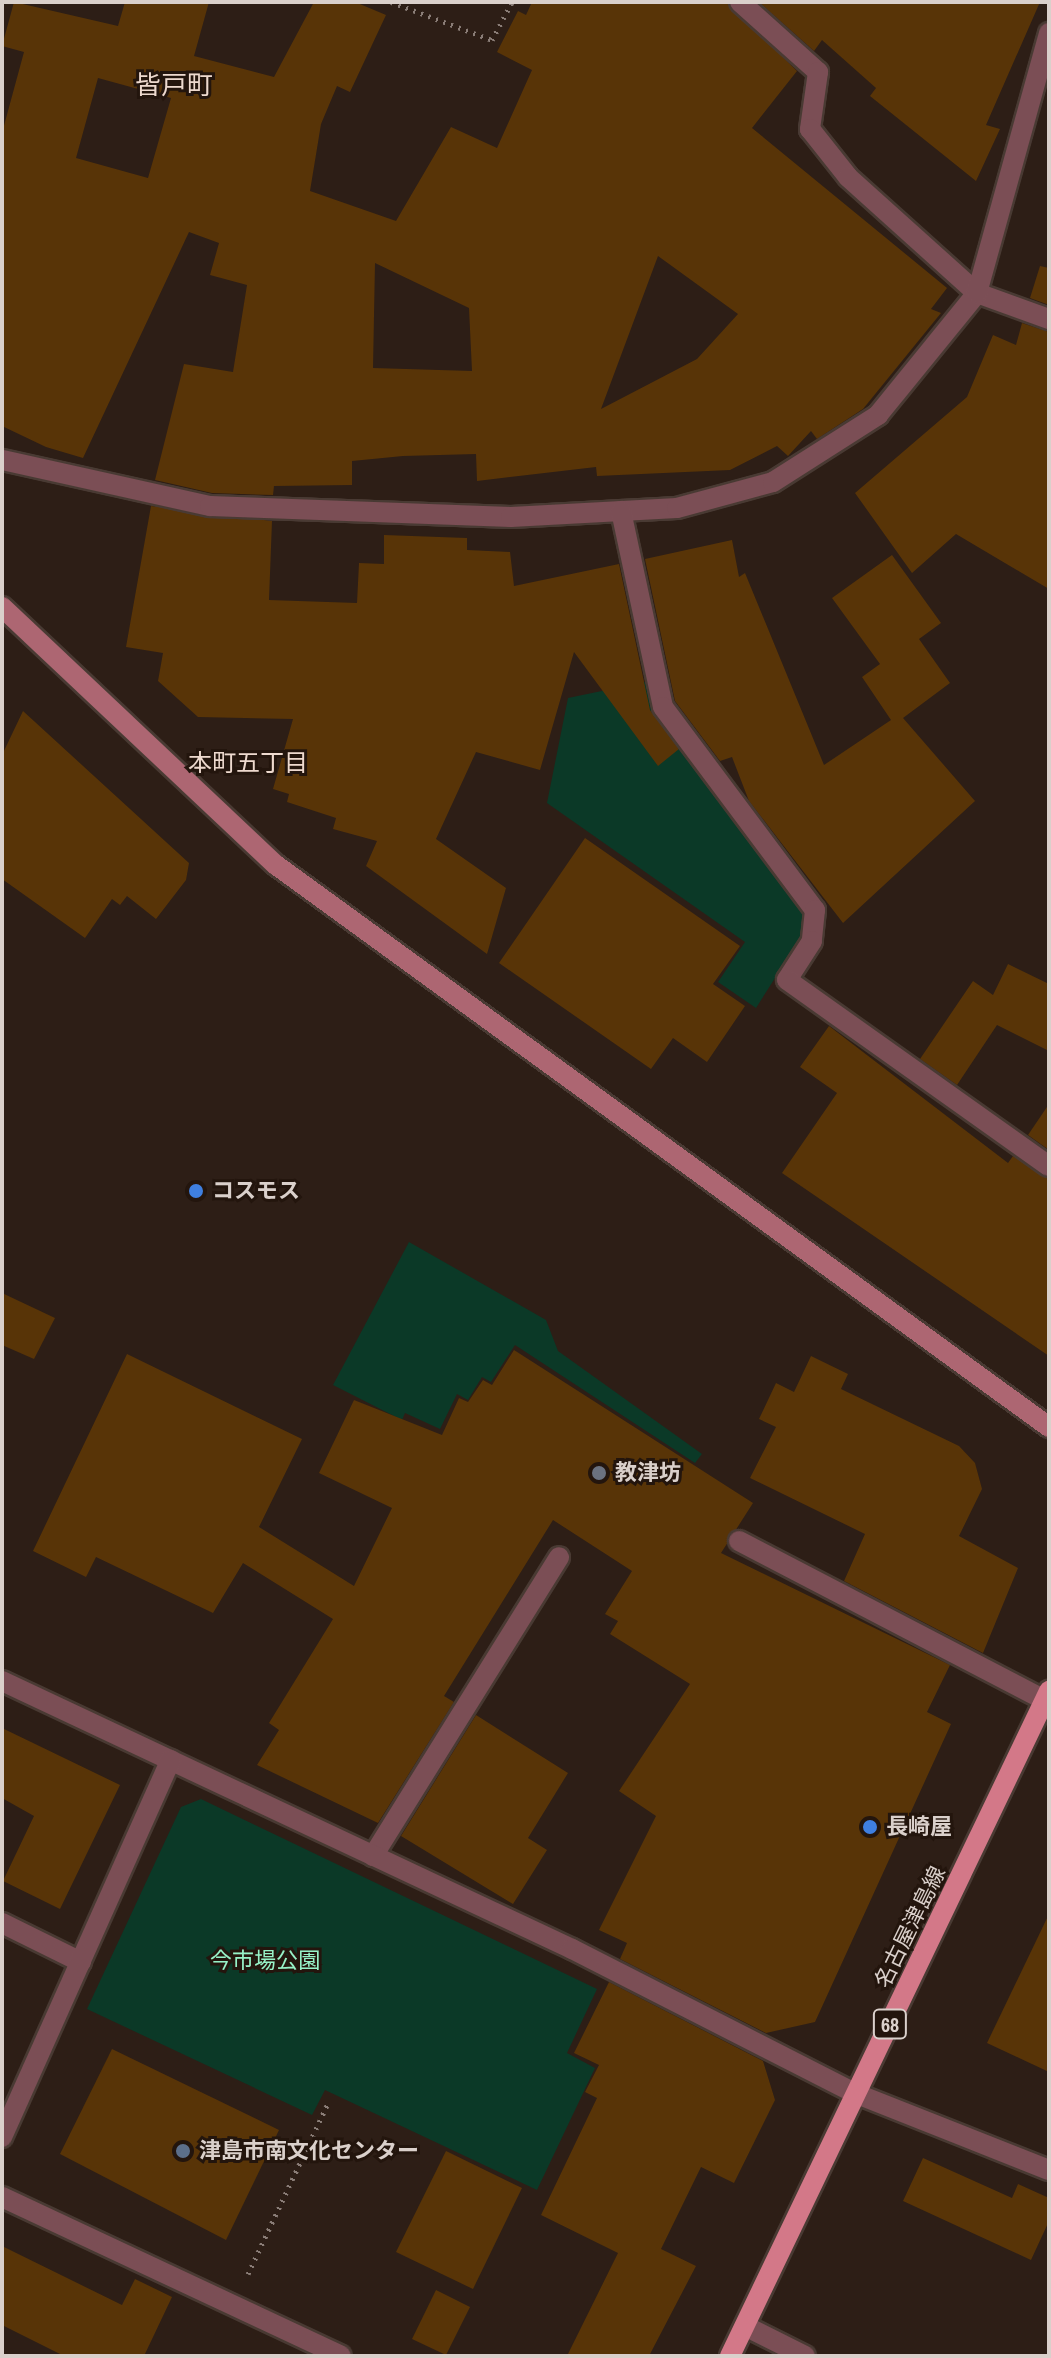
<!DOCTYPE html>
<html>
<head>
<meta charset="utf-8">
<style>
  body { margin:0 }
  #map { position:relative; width:1051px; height:2358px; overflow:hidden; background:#2d1e16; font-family:"Archivo Narrow","Noto Sans JP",sans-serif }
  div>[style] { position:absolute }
  .green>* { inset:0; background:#0b3927 }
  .building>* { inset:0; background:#583407 }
  .path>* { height:5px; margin-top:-2.5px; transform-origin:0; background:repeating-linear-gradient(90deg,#8a7d77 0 2px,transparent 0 8px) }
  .roads { filter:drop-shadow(2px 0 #493a33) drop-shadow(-2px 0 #493a33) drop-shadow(0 2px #493a33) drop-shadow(0 -2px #493a33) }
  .lane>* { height:20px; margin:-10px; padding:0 10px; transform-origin:10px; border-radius:10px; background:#7b4e55 }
  .street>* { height:20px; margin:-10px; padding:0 10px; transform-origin:10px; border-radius:10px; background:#7b4e55 }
  .secondary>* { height:20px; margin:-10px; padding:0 10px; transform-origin:10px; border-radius:10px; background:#ad6672 }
  .primary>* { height:20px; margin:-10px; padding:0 10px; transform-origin:10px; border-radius:10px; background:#d37888 }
  .dots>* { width:22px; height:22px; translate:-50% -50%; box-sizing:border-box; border:4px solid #23150d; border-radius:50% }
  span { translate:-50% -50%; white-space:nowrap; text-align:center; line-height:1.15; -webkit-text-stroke:6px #23150d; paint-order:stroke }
  .shield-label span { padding:2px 6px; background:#23150d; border:2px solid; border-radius:6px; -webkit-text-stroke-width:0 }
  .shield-label { font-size:20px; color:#dad0cb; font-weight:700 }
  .poi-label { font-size:22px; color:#dad0cb; font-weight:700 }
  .left { translate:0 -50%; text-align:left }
  .street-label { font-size:22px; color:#dad0cb }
  .park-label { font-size:22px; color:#97f2c8 }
  .neighbourhood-label { font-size:24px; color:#edd9ce }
  .quarter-label { font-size:26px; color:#edd9ce }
  .frame { position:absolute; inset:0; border:4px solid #dad0cb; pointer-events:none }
</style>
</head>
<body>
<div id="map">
  <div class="green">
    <div style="clip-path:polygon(650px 681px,803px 914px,803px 934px,756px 1008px,718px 982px,745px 942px,547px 803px,568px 698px)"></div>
    <div style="clip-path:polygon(409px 1242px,546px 1320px,558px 1351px,702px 1454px,695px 1463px,515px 1345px,491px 1382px,482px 1377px,468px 1400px,457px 1394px,440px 1429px,405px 1413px,402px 1420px,333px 1385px)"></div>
    <div style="clip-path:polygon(201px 1799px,597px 1989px,567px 2053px,595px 2068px,537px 2190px,325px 2090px,312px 2115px,87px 2009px,181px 1807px)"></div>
  </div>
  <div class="building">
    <div style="clip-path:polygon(evenodd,14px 2px,118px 26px,125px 2px,209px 2px,194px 56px,274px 77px,314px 2px,355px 2px,386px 15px,350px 92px,337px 86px,321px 124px,310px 191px,396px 221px,451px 127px,497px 148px,532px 70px,497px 52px,518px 11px,526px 15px,532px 2px,727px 2px,797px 71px,752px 128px,947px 288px,931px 309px,941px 313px,863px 409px,817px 439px,811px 431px,788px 456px,777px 446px,730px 470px,597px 476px,596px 467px,477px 481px,476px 454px,403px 456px,352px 461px,352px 485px,274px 486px,273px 495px,212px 493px,155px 480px,184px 364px,233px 372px,247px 285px,210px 275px,219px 243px,189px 232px,83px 458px,46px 447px,2px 426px,2px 133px,24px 52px,2px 46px,14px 2px,98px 78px,171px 98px,148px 178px,76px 158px,98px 78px,14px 2px,658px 256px,738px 314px,697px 359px,601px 409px,658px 256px,14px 2px,375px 263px,469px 308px,472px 371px,373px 368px,375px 263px)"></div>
    <div style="clip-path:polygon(759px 2px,1040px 2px,986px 125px,1000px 129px,976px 181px,870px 96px,876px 88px,822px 40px,814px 51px)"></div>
    <div style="clip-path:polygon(1040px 266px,1049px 268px,1049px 305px,1030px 298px)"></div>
    <div style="clip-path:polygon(1022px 323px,1049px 332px,1049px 589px,956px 534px,912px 573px,855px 493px,967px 397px,993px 335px,1016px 345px)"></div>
    <div style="clip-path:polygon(151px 506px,272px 521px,269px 600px,357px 603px,359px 563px,384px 564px,384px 535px,467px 538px,467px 550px,510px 552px,514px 586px,619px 564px,650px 710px,679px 749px,658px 766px,574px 652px,540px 770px,476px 752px,436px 839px,506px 888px,487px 954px,366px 866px,377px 841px,333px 829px,336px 818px,287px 802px,289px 794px,273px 789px,293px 719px,198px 717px,158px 681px,163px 653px,126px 647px)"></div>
    <div style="clip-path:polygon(732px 540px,739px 577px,745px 573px,824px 765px,891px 720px,862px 677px,880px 664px,832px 598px,892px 555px,941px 623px,919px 639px,950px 683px,903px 718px,975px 801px,843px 923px,749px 801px,732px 757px,720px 761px,675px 701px,645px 559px)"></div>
    <div style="clip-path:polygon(23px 711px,189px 863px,186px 880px,156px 919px,127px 896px,120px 905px,112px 899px,85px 938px,2px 879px,2px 755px)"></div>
    <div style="clip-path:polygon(585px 838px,740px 946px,713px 984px,745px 1006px,707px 1062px,673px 1038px,651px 1069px,499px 963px)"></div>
    <div style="clip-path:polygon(1008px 964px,1049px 984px,1049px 1051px,997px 1025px,957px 1085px,920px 1059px,973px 981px,993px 995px)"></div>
    <div style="clip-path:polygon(829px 1026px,1008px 1163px,1013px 1156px,1049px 1179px,1049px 1356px,782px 1173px,837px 1093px,800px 1067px)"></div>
    <div style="clip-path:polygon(1049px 1104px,1049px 1150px,1028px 1135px)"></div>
    <div style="clip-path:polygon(2px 1293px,55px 1318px,34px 1359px,2px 1345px)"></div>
    <div style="clip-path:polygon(514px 1350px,753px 1503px,721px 1553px,950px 1665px,927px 1712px,951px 1724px,815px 2022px,766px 2033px,620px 1959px,627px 1943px,599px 1930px,656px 1816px,619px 1791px,690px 1684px,610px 1634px,618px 1621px,605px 1614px,632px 1571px,553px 1520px,444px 1696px,454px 1702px,378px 1823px,257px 1765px,279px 1730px,269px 1723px,333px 1619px,243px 1563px,213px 1613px,96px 1557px,86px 1577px,33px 1551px,127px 1354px,302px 1439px,259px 1527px,354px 1586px,392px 1508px,319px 1473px,354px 1400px,442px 1435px,459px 1398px,468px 1402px,483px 1380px,492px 1385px)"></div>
    <div style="clip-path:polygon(811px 1356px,848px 1374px,841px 1389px,959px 1446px,975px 1463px,982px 1489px,959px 1536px,1018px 1568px,983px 1653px,844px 1581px,865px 1534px,750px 1478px,776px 1427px,759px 1419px,776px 1383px,794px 1392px)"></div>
    <div style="clip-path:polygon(476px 1715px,568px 1773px,528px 1838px,547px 1850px,513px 1904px,401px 1836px)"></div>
    <div style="clip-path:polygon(2px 1728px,120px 1785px,60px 1909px,3px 1881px,34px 1816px,2px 1798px)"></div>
    <div style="clip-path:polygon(1049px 1914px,1049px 2072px,987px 2043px)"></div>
    <div style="clip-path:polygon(609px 1982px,763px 2061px,775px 2100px,734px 2183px,701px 2167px,661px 2249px,696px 2266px,649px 2356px,567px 2356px,618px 2253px,541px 2215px,597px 2098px,585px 2092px,599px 2065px,574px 2053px)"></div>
    <div style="clip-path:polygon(112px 2049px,279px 2130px,226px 2240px,60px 2154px)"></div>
    <div style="clip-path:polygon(446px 2151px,522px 2188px,473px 2289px,396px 2252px)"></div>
    <div style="clip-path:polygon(923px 2158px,1012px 2198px,1018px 2184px,1049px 2198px,1049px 2221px,1031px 2260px,903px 2201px)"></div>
    <div style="clip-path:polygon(2px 2246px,122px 2305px,135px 2279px,172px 2297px,144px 2356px,64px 2356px,2px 2325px)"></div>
    <div style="clip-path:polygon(436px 2290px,470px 2307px,446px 2355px,412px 2339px)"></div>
  </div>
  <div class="path">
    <div style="left:391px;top:2px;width:108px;rotate:20.6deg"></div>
    <div style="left:492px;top:40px;width:43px;rotate:-62.2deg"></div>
    <div style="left:248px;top:2274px;width:191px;rotate:-64.9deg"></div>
  </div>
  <div class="roads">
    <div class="lane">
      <div style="left:739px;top:1541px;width:345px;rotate:27.5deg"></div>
      <div style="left:373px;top:1856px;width:352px;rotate:-58.1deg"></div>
      <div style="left:745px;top:2326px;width:67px;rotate:26.6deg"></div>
    </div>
    <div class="street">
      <div style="left:740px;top:2px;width:105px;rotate:41.9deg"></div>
      <div style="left:818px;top:72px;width:58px;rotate:98deg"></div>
      <div style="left:810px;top:129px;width:61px;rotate:51.6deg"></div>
      <div style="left:848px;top:177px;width:173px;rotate:42deg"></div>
      <div style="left:977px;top:293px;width:77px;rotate:19.9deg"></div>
      <div style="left:2px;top:460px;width:213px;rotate:12.5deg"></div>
      <div style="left:210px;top:506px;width:301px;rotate:2.1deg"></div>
      <div style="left:511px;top:517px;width:166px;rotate:-3.1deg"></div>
      <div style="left:677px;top:508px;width:99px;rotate:-15.2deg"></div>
      <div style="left:773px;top:482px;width:125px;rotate:-32.5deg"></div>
      <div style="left:878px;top:415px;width:157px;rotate:-50.9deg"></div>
      <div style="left:977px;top:293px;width:270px;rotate:-74.5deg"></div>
      <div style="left:621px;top:511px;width:200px;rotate:77.9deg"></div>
      <div style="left:663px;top:707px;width:254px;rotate:53.2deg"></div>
      <div style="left:815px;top:910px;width:31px;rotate:96deg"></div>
      <div style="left:812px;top:941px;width:46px;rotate:122.7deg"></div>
      <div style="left:787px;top:980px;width:321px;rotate:35.4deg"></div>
      <div style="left:2px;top:1681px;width:630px;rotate:25.18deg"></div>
      <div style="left:572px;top:1949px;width:320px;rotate:27deg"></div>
      <div style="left:857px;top:2094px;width:206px;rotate:21.6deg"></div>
      <div style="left:2px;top:1923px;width:88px;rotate:26.3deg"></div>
      <div style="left:2px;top:2137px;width:413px;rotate:-65.9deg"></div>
      <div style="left:2px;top:2197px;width:374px;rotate:25.1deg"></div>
    </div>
    <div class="secondary">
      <div style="left:2px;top:607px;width:376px;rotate:43.3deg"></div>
      <div style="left:276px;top:865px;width:956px;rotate:36.02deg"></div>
    </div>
    <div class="primary">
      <div style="left:730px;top:2356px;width:738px;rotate:-64.37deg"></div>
    </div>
  </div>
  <div class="dots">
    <div style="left:196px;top:1191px;background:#3f7fe0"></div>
    <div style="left:599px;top:1473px;background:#6b7280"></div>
    <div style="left:870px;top:1827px;background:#3f7fe0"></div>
    <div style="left:183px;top:2151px;background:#5c6f8a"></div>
  </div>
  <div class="shield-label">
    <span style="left:890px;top:2024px">68</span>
  </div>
  <div class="poi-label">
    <span class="left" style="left:212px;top:1191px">コスモス</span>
    <span class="left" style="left:615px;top:1473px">教津坊</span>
    <span class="left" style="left:886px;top:1827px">長崎屋</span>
    <span class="left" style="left:199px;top:2151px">津島市南文化センター</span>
  </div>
  <div class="street-label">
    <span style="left:910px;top:1927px;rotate:-64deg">名古屋津島線</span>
  </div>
  <div class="park-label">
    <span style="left:265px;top:1961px">今市場公園</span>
  </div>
  <div class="neighbourhood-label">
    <span style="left:248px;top:763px">本町五丁目</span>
  </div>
  <div class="quarter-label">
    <span style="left:174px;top:85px">皆戸町</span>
  </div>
  <div class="frame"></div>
</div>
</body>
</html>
